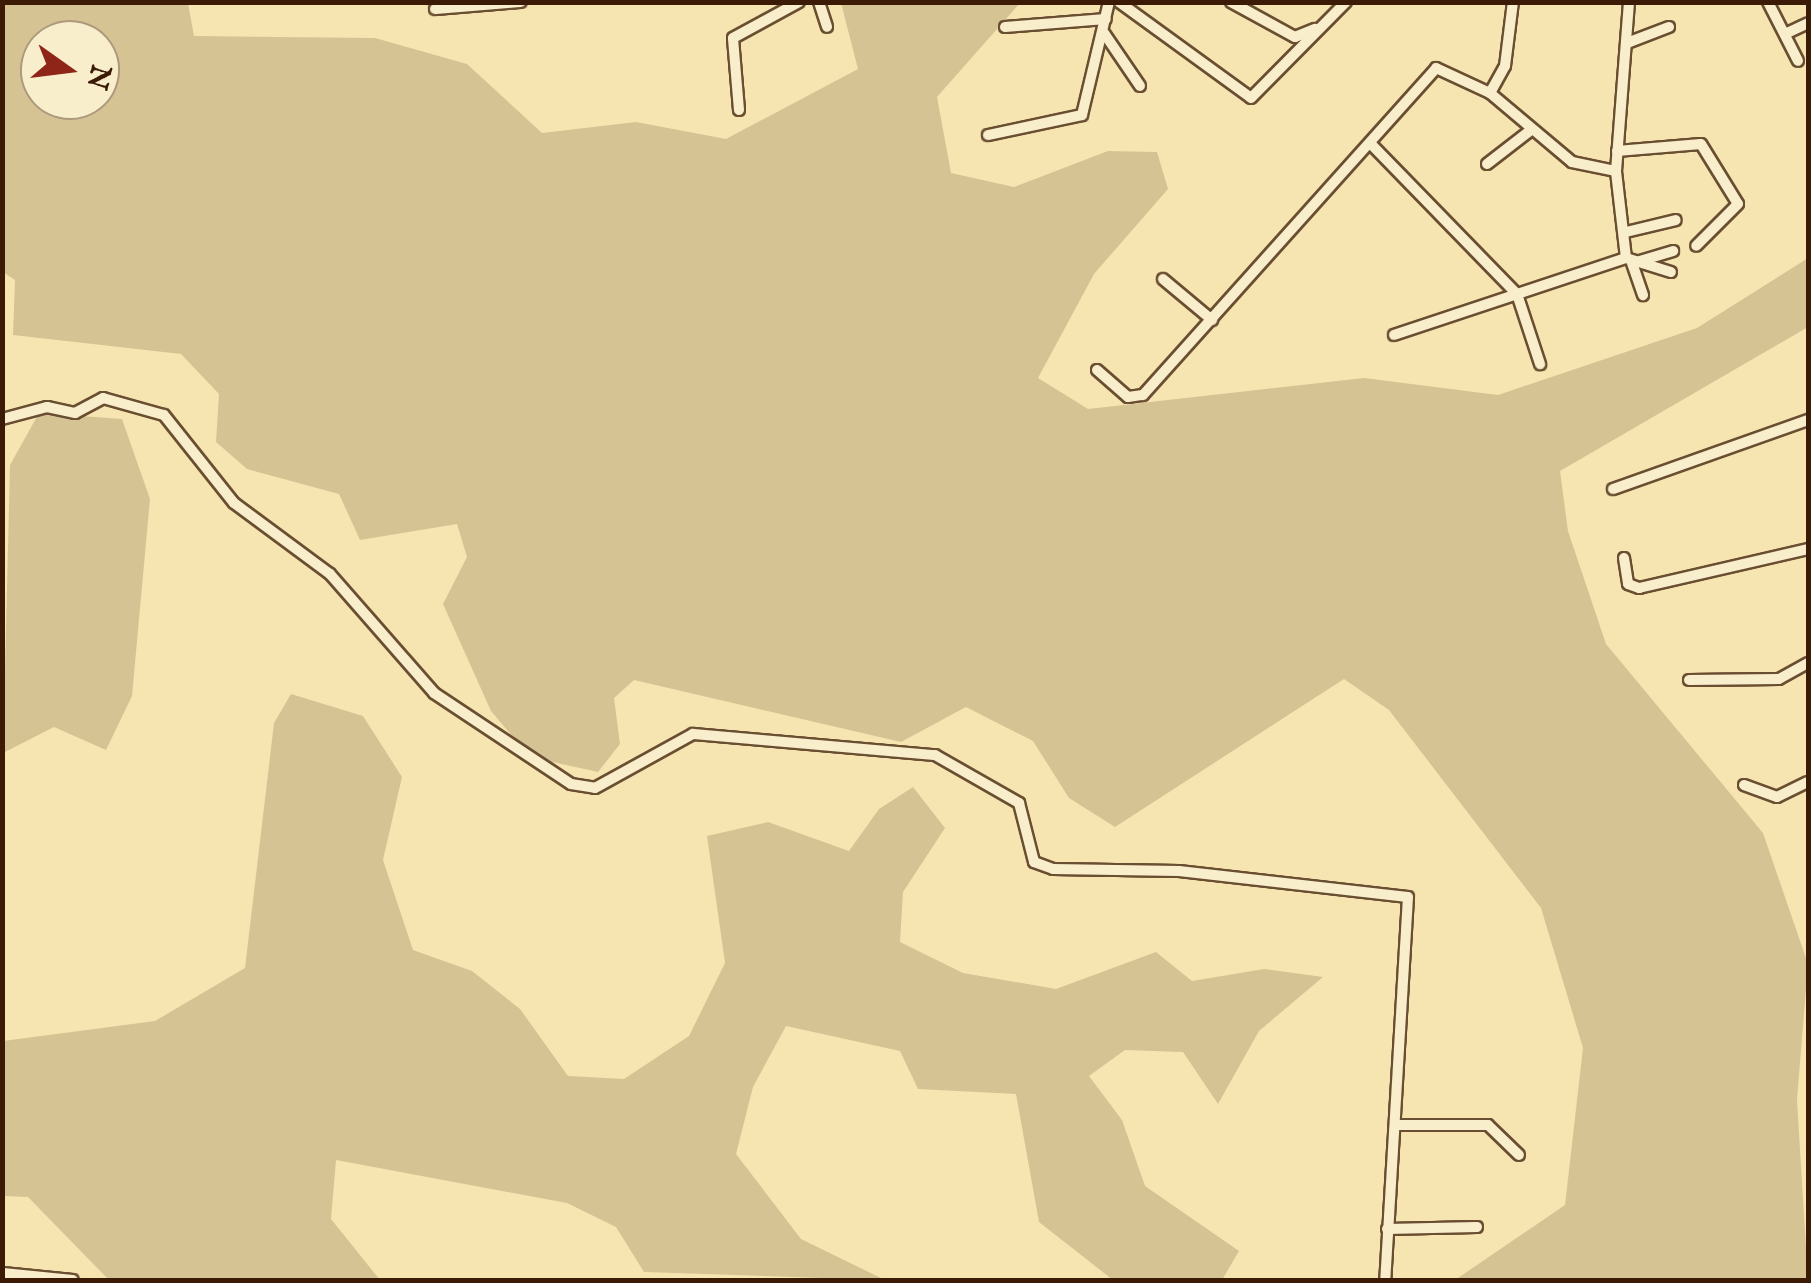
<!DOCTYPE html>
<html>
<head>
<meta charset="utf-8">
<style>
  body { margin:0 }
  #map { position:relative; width:1811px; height:1283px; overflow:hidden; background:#f6e5b1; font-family:"IM FELL English",serif }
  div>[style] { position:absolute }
  .green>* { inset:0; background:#d6c394 }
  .roads { filter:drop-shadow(2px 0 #6a4e31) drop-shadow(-2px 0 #6a4e31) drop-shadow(0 2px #6a4e31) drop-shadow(0 -2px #6a4e31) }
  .minor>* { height:10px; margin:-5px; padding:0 5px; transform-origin:5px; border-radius:5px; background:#f9eecc }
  span { translate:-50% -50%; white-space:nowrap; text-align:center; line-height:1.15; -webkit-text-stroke:10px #f9eecc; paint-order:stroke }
  .frame { position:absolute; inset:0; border:5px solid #3b1b06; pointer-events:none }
  .north { position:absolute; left:20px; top:20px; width:100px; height:100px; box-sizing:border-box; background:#f9eecc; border:2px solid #ad9a7d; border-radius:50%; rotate:104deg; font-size:28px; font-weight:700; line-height:40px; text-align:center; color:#3b1b06 }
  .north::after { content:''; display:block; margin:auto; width:35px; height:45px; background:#8f2418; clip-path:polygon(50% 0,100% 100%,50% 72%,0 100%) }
</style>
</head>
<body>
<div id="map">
  <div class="green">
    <div style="clip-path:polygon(evenodd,3px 2px,188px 3px,194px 36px,375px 38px,467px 64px,542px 133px,636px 122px,726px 139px,858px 69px,841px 3px,1020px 3px,937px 97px,951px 173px,1014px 187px,1108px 151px,1157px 152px,1168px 189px,1094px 274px,1038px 378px,1088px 409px,1364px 378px,1498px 395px,1697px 328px,1808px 258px,1808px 327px,1560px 471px,1568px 531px,1606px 644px,1763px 833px,1808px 964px,1797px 1100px,1808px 1280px,1455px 1280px,1565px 1205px,1583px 1048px,1541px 908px,1389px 710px,1344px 679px,1115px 827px,1069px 798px,1033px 741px,966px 707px,901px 742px,634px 680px,614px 698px,620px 744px,598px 772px,530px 757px,491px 711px,443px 604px,467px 557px,457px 524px,360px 540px,339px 494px,247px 469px,216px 442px,219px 394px,181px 354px,13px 335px,15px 280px,3px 272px,3px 2px,40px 40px,100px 40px,100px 100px,40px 100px,40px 40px)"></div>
    <div style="clip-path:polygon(39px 413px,122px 419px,150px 499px,132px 696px,106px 750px,54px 727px,3px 753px,10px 465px)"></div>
    <div style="clip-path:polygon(291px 694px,363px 716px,402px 777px,383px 860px,413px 950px,472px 971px,520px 1009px,568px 1076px,624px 1079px,689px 1036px,725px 963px,707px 836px,768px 822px,849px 851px,879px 809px,913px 787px,945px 828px,903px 892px,900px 942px,963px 973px,1056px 989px,1156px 952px,1192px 981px,1264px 969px,1323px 977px,1259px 1031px,1218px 1104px,1183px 1052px,1125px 1050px,1089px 1076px,1122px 1120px,1145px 1186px,1239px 1251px,1222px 1280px,1113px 1280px,1039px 1222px,1016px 1094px,918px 1089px,900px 1051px,786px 1026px,753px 1087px,736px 1154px,801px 1239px,885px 1280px,644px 1272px,616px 1227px,567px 1203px,336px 1160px,331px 1219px,380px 1280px,109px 1280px,28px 1197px,3px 1196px,3px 1041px,155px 1021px,245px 968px,274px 723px)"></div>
  </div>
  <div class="roads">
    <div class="minor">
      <div style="left:819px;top:2px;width:26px;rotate:72deg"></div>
      <div style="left:1119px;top:2px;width:163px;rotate:36deg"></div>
      <div style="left:1251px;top:98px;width:135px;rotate:-45.3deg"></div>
      <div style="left:1231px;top:2px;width:73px;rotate:28.7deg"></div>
      <div style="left:1295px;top:37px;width:22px;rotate:-22deg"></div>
      <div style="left:1768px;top:2px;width:66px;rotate:63deg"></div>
      <div style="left:435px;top:9px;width:86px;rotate:-4.7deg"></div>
      <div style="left:1005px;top:27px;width:101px;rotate:-4.5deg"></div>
      <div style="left:1104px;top:33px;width:64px;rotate:55.8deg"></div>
      <div style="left:1787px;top:33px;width:23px;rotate:-25deg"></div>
      <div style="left:1627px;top:43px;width:45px;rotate:-20.9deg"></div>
      <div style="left:1490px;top:93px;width:31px;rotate:-61deg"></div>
      <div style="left:1505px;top:66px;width:64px;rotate:-82.9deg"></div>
      <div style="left:739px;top:110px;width:72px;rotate:-94.8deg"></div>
      <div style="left:733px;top:38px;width:75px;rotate:-28.6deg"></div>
      <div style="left:988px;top:135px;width:96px;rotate:-12deg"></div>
      <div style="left:1082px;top:115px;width:116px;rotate:-76.6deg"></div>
      <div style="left:1370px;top:143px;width:211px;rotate:45.8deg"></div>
      <div style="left:1517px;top:294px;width:74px;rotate:71.8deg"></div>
      <div style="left:1617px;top:151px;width:84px;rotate:-4.8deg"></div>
      <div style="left:1701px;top:144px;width:70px;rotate:58.3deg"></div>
      <div style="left:1738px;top:204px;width:59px;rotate:135deg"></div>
      <div style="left:1487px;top:164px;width:56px;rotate:-37.7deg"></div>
      <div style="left:1626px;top:232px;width:51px;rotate:-13.5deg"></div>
      <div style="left:1626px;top:258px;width:88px;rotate:-96.6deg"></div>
      <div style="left:1616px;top:171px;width:169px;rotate:-85.6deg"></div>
      <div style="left:1626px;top:258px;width:47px;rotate:17.3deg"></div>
      <div style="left:1632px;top:263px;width:34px;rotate:71deg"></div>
      <div style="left:1633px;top:263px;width:42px;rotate:-16.7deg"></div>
      <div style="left:1163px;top:279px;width:64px;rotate:39.9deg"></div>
      <div style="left:1394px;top:335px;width:244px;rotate:-18.4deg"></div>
      <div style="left:1097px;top:370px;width:41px;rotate:41.1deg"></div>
      <div style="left:1128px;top:397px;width:15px;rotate:-8deg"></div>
      <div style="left:1143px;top:395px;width:439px;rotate:-48.1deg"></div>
      <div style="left:1436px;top:68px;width:60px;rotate:24.8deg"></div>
      <div style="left:1490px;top:93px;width:107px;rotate:40.1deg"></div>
      <div style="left:1572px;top:162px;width:45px;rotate:11.6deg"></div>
      <div style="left:2px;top:419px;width:47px;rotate:-14.9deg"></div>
      <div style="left:47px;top:407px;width:29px;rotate:12deg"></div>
      <div style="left:75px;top:413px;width:32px;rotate:-28deg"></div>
      <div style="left:103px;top:398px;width:63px;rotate:15.6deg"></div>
      <div style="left:164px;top:415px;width:112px;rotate:51.5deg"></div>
      <div style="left:234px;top:503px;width:119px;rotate:36.5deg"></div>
      <div style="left:330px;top:574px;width:158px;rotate:48.8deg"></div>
      <div style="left:434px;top:693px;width:164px;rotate:33.6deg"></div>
      <div style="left:571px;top:784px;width:24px;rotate:9deg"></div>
      <div style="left:595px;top:788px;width:112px;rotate:-28.9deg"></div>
      <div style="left:693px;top:734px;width:243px;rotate:5deg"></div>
      <div style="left:935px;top:755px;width:97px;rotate:29.7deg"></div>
      <div style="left:1019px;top:803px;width:61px;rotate:75.7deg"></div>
      <div style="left:1034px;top:862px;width:20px;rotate:20deg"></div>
      <div style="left:1053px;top:869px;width:126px;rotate:0.9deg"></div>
      <div style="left:1179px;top:871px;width:230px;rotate:6.5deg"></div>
      <div style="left:1408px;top:897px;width:384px;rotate:93.4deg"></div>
      <div style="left:1613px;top:489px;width:207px;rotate:-19.5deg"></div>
      <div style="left:1624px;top:558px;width:26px;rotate:81deg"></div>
      <div style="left:1628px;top:584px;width:12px;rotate:20deg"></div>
      <div style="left:1639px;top:588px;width:173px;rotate:-13deg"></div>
      <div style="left:1689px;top:680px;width:90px;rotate:-0.6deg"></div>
      <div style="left:1779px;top:679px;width:33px;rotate:-29deg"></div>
      <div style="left:1744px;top:785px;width:35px;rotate:20deg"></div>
      <div style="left:1777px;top:797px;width:34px;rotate:-26deg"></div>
      <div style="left:1395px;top:1125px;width:93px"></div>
      <div style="left:1488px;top:1125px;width:43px;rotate:44.1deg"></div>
      <div style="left:1387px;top:1229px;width:90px;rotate:-1.3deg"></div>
      <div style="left:3px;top:1273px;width:70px;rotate:5.7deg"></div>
    </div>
  </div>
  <div class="frame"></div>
  <div class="north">N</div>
</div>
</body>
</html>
